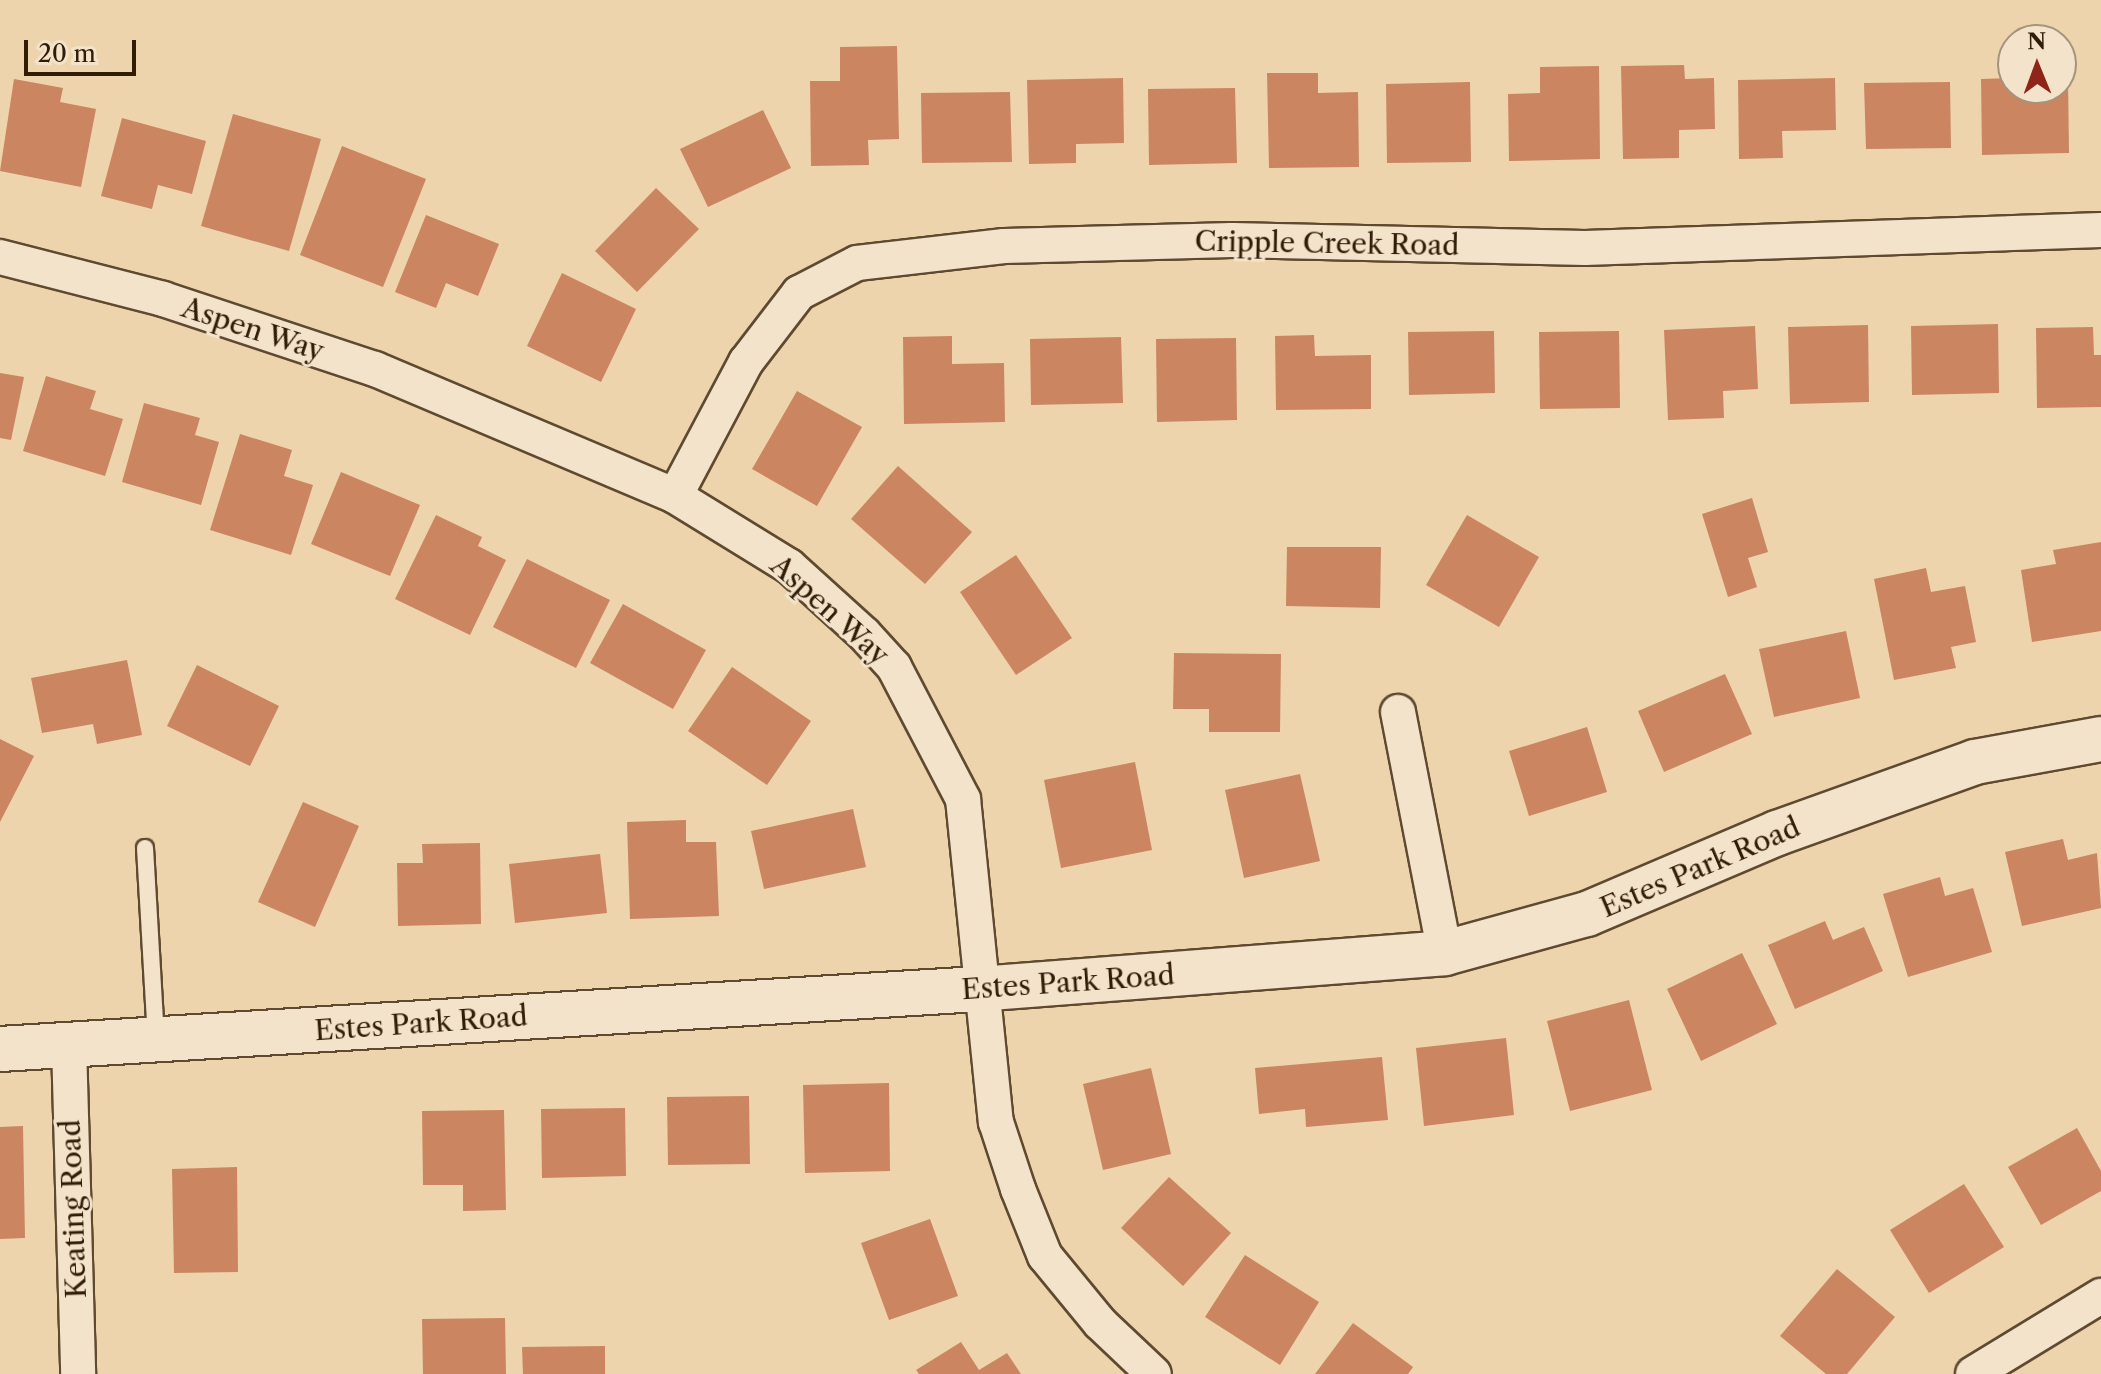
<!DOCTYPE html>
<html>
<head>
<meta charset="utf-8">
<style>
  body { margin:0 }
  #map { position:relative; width:2101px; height:1374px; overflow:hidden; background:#edd4ad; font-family:"Libre Caslon Text",serif }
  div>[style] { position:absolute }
  .building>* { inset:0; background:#cb8561 }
  .roads { filter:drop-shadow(2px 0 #5f4a30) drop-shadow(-2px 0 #5f4a30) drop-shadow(0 2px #5f4a30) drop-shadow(0 -2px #5f4a30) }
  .lane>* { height:16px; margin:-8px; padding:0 8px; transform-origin:8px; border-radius:8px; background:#f3e3ca }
  .street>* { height:34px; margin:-17px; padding:0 17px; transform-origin:17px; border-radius:17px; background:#f3e3ca }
  .secondary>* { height:44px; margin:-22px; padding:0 22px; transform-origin:22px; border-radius:22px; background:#f3e3ca }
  span { translate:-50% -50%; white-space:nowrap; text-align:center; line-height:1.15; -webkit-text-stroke:6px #f3e3ca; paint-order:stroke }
  .street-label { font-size:28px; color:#301c07 }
  .north { position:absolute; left:1997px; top:24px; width:80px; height:80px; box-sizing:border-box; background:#f3e3ca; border:2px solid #a5937c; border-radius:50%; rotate:359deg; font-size:22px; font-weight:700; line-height:32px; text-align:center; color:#301c07 }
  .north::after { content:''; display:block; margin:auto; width:28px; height:36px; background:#8f2418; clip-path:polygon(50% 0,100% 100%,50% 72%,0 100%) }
  .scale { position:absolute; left:24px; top:40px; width:112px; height:36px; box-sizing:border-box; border:4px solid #301c07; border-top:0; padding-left:10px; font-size:24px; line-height:28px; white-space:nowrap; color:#301c07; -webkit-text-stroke:6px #f3e3ca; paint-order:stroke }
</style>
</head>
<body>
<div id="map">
  <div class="building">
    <div style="clip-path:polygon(897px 46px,899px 139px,868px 140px,869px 165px,811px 166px,810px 81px,840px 81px,840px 47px)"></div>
    <div style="clip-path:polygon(1684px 65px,1685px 79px,1714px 78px,1715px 129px,1679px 130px,1679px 158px,1623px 159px,1621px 66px)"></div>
    <div style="clip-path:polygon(1599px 66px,1600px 159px,1509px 161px,1508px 94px,1540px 93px,1540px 67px)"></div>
    <div style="clip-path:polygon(1267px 73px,1318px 73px,1318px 93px,1358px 92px,1359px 167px,1269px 168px)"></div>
    <div style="clip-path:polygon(2068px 77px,2069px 153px,1982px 155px,1981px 79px,2013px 78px,2013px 88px,2061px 88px,2061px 78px)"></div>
    <div style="clip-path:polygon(1123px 78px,1124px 143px,1076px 144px,1076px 163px,1029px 164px,1027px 80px)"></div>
    <div style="clip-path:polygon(1835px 78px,1836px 130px,1782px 131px,1783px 158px,1739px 159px,1738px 80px)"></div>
    <div style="clip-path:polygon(14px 79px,63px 88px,60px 102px,96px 109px,81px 187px,0 171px)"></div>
    <div style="clip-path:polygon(1470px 82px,1471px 162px,1387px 163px,1386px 84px)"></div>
    <div style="clip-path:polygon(1950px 82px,1951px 148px,1866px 149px,1864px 83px)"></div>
    <div style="clip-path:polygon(1235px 88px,1237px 163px,1149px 165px,1148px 89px)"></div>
    <div style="clip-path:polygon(1010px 92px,1012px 162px,922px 163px,921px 93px)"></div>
    <div style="clip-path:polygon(763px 110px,791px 168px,708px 207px,680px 149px)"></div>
    <div style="clip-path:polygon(233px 114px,321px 139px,289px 251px,201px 226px)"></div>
    <div style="clip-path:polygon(122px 118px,206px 141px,192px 194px,158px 185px,152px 209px,101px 196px)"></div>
    <div style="clip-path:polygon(342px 146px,426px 179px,383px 287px,300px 255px)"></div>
    <div style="clip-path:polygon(656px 188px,699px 229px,637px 292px,595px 251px)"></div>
    <div style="clip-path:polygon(426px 215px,499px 244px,478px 296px,446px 283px,436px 308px,395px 292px)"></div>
    <div style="clip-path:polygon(562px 273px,636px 309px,601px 382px,527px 346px)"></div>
    <div style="clip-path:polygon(1998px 324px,1999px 393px,1912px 395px,1911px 326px)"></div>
    <div style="clip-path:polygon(1868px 325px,1869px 402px,1790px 404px,1788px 327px)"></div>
    <div style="clip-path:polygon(1755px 326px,1758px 389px,1723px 391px,1724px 418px,1668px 420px,1664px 330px)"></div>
    <div style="clip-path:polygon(2093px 327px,2094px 355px,2101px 355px,2101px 407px,2037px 408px,2036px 328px)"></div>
    <div style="clip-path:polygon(1494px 331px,1495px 393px,1409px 395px,1408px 332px)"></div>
    <div style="clip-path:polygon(1619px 331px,1620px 408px,1540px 409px,1539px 332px)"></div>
    <div style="clip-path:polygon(1314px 335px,1315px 356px,1371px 355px,1371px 409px,1276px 410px,1275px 336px)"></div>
    <div style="clip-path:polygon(952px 336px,952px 364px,1004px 363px,1005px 422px,904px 424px,903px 337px)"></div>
    <div style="clip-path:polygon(1121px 337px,1123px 403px,1031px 405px,1030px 339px)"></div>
    <div style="clip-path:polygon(1236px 338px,1237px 420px,1157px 422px,1156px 339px)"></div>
    <div style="clip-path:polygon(0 373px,24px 377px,11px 440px,0 438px)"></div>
    <div style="clip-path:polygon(46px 376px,96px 391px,90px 409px,123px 419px,105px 476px,23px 451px)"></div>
    <div style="clip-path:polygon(797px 391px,862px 427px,817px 506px,752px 469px)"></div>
    <div style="clip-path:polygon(144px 403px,200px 418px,195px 435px,219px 442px,201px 505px,122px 482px)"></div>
    <div style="clip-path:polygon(240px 434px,292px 450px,284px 476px,313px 485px,291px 555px,210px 530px)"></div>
    <div style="clip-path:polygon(898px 466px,972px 532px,925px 584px,851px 519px)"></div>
    <div style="clip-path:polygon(341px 472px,420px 505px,390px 576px,311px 544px)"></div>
    <div style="clip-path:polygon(1752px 498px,1768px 552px,1748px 558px,1757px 587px,1728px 597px,1702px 514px)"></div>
    <div style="clip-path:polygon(436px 515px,482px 537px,478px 546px,506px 560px,470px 635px,395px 599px)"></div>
    <div style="clip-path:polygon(1467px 515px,1539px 557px,1499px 627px,1426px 585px)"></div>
    <div style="clip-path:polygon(2101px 542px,2101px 631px,2032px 642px,2021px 570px,2056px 564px,2053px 550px)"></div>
    <div style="clip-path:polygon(1287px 547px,1381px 547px,1380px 608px,1286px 606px)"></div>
    <div style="clip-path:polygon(1016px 555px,1072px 638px,1016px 675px,960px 592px)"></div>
    <div style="clip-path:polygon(527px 559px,610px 600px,576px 668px,493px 627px)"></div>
    <div style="clip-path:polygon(1926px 568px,1931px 592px,1965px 586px,1976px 642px,1951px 647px,1956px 668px,1894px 680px,1874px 579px)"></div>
    <div style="clip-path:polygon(623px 604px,706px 650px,673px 709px,590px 663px)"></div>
    <div style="clip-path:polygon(1846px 631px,1860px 698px,1774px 717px,1759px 649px)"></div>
    <div style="clip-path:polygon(1174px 653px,1281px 654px,1280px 732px,1209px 732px,1209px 709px,1173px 709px)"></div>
    <div style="clip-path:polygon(127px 660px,142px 735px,97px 744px,93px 724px,42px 733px,31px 678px)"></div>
    <div style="clip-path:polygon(197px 665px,279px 706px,250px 766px,167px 726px)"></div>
    <div style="clip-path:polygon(732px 667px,811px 721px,767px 785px,688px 731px)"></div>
    <div style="clip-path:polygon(1725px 674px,1752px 734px,1664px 772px,1638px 711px)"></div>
    <div style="clip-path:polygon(1587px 727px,1607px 792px,1529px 816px,1509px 751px)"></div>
    <div style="clip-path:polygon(0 739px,34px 756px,0 822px)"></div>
    <div style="clip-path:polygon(1135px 762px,1152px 850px,1061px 868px,1044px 780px)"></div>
    <div style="clip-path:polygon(1300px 774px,1320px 861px,1244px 878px,1225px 790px)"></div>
    <div style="clip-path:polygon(303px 802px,359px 826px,315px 927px,258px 902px)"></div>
    <div style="clip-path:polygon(853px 809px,866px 867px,764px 889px,751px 831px)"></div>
    <div style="clip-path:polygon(686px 820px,686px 842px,716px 842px,719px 916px,630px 919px,627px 822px)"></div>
    <div style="clip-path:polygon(2063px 839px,2068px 860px,2097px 853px,2101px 908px,2022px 926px,2005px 852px)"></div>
    <div style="clip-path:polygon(480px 843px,481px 924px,398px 926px,397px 863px,423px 863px,422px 844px)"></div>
    <div style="clip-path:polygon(600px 854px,607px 913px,515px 923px,509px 864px)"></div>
    <div style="clip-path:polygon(1940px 877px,1945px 896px,1973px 888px,1992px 952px,1908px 977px,1883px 894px)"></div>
    <div style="clip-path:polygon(1825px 921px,1833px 940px,1864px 927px,1883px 971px,1795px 1009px,1768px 945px)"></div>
    <div style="clip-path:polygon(1742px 953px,1777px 1024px,1701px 1061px,1667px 989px)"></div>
    <div style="clip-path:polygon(1629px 1000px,1652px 1090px,1570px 1111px,1547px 1021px)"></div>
    <div style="clip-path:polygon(1506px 1038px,1514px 1115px,1424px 1126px,1416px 1048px)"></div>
    <div style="clip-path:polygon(1382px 1057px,1388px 1120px,1306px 1127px,1305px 1109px,1259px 1114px,1255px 1068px)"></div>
    <div style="clip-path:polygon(1151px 1068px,1171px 1154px,1103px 1170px,1083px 1084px)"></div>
    <div style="clip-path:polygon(889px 1083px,890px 1171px,805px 1173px,803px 1085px)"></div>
    <div style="clip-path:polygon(749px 1096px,750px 1164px,668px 1165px,667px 1097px)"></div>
    <div style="clip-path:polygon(625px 1108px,626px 1176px,542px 1178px,541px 1109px)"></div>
    <div style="clip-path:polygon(504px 1110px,506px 1210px,463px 1211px,463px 1185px,423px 1185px,422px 1111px)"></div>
    <div style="clip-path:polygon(23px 1126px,25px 1238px,0 1239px,0 1127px)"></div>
    <div style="clip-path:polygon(2077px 1128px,2101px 1171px,2101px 1191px,2041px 1225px,2008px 1167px)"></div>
    <div style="clip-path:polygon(237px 1167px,238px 1272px,174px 1273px,172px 1169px)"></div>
    <div style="clip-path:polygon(1169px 1177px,1231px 1233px,1183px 1286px,1121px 1228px)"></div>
    <div style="clip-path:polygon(1964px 1184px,2004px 1247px,1929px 1293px,1890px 1230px)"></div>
    <div style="clip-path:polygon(930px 1219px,958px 1296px,889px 1320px,861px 1243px)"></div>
    <div style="clip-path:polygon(1245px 1255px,1319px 1302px,1280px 1365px,1205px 1317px)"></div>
    <div style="clip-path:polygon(1837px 1269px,1895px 1317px,1847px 1374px,1826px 1374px,1780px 1336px)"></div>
    <div style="clip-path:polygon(505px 1318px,506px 1374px,423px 1374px,422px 1319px)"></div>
    <div style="clip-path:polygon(1353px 1323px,1413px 1367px,1408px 1374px,1315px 1374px)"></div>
    <div style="clip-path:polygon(961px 1342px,979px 1370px,1007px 1353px,1021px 1374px,919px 1374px,916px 1370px)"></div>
    <div style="clip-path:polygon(605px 1346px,605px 1374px,523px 1374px,522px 1347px)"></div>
  </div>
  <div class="roads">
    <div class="lane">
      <div style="left:145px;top:848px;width:190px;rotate:86.7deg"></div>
    </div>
    <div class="street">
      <div style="left:0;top:257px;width:168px;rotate:14.4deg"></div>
      <div style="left:163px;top:299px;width:223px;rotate:18.3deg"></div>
      <div style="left:375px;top:369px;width:326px;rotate:22.9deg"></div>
      <div style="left:675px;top:496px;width:134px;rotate:31.6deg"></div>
      <div style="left:789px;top:566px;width:101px;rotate:42.2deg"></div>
      <div style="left:864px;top:634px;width:45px;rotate:47.7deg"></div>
      <div style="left:894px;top:667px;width:149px;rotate:62.4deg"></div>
      <div style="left:963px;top:799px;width:325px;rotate:84.2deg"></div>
      <div style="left:996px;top:1122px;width:71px;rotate:71.8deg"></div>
      <div style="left:1018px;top:1189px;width:72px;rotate:68.1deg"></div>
      <div style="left:1045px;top:1256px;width:87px;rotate:50.6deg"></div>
      <div style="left:1100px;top:1323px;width:74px;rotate:43.4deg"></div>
      <div style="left:675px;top:496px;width:152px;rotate:-62.1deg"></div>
      <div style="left:746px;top:362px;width:87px;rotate:-52.5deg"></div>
      <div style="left:799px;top:293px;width:65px;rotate:-27.3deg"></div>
      <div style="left:857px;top:263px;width:148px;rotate:-6.6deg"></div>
      <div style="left:1004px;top:246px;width:228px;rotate:-1.5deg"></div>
      <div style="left:1232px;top:240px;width:353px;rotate:1.3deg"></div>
      <div style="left:1585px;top:248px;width:516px;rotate:-2deg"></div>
      <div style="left:1398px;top:712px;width:246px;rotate:79deg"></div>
      <div style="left:69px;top:1044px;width:330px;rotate:88.4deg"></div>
      <div style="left:1973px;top:1374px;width:150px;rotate:-31.4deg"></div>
    </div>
    <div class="secondary">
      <div style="left:0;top:1049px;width:981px;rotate:-3.51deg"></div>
      <div style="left:979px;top:989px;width:467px;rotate:-4.4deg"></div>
      <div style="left:1445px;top:953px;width:147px;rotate:-15.4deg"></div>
      <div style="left:1587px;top:914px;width:207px;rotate:-23.1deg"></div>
      <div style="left:1777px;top:833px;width:210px;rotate:-19.7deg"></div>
      <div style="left:1975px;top:762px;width:128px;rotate:-10.3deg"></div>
    </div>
  </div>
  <div class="street-label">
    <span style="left:1327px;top:243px;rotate:1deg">Cripple Creek Road</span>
    <span style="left:253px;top:329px;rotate:18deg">Aspen Way</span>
    <span style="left:830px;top:610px;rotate:42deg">Aspen Way</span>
    <span style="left:1700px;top:867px;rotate:-23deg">Estes Park Road</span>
    <span style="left:1068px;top:982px;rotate:-4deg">Estes Park Road</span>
    <span style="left:421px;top:1023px;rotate:-4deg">Estes Park Road</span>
    <span style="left:73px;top:1209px;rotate:-92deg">Keating Road</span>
  </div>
  <div class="north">N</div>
  <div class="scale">20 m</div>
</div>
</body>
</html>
